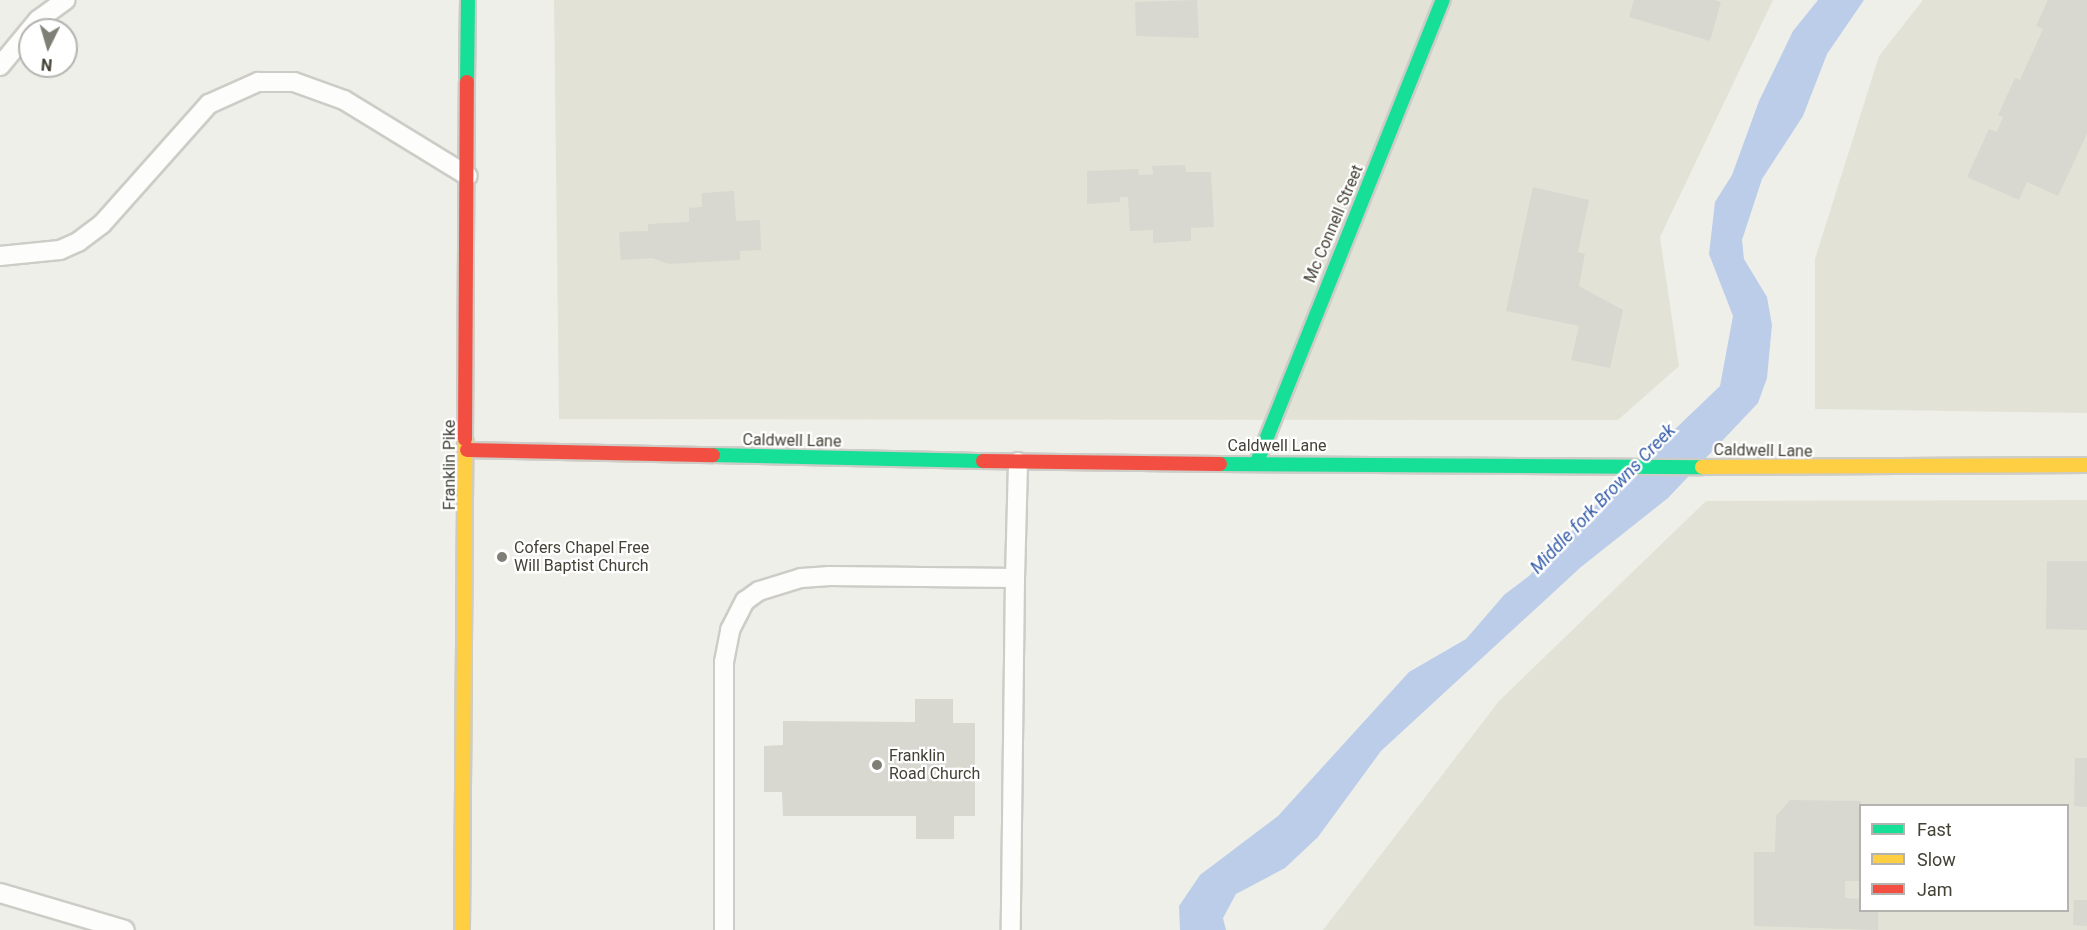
<!DOCTYPE html>
<html>
<head>
<meta charset="utf-8">
<style>
  body { margin:0 }
  #map { position:relative; width:2087px; height:930px; overflow:hidden; background:#efefe9; font-family:Roboto,sans-serif }
  div>[style] { position:absolute }
  .residential>* { inset:0; background:#e3e2d6 }
  .water>* { inset:0; background:#bccdea }
  .building>* { inset:0; background:#d8d8d1 }
  .roads { filter:drop-shadow(2px 0 #cdccc6) drop-shadow(-2px 0 #cdccc6) drop-shadow(0 2px #cdccc6) drop-shadow(0 -2px #cdccc6) }
  .lane>* { height:18px; margin:-9px; padding:0 9px; transform-origin:9px; border-radius:9px; background:#fdfdfc }
  .fast>* { height:14px; margin:-7px; padding:0 7px; transform-origin:7px; border-radius:7px; background:#16e098 }
  .slow>* { height:14px; margin:-7px; padding:0 7px; transform-origin:7px; border-radius:7px; background:#ffcf43 }
  .jam>* { height:14px; margin:-7px; padding:0 7px; transform-origin:7px; border-radius:7px; background:#f24e42 }
  .dots>* { width:16px; height:16px; translate:-50% -50%; box-sizing:border-box; border:3px solid #fff; border-radius:50% }
  span { translate:-50% -50%; white-space:nowrap; text-align:center; line-height:1.15; -webkit-text-stroke:4.5px #fff; paint-order:stroke }
  .street-label { font-size:16px; color:#444236 }
  .poi-label { font-size:16px; color:#444236 }
  .left { translate:0 -50%; text-align:left }
  .water-label { font-size:18px; color:#365da8; font-style:italic }
  .legend { position:absolute; left:1859px; top:804px; width:210px; height:108px; box-sizing:border-box; background:#fff; border:2px solid #b4b3af; margin:0; padding:8px 10px; list-style:none; font-size:18px; color:#444236 }
  .legend li { display:flex; align-items:center; gap:12px; height:30px }
  .legend b { width:30px; border:2px solid #b4b3af }
  .north { position:absolute; left:18px; top:18px; width:60px; height:60px; box-sizing:border-box; background:#fff; border:2px solid #b4b3af; border-radius:50%; rotate:185deg; font-size:16px; font-weight:700; line-height:24px; text-align:center; color:#444236 }
  .north::after { content:''; display:block; margin:auto; width:21px; height:27px; background:#807f75; clip-path:polygon(50% 0,100% 100%,50% 72%,0 100%) }
</style>
</head>
<body>
<div id="map">
  <div class="residential">
    <div style="clip-path:polygon(554px 0,1773px 0,1660px 237px,1679px 366px,1618px 420px,559px 419px)"></div>
    <div style="clip-path:polygon(1923px 0,2087px 0,2087px 413px,1815px 409px,1815px 259px,1879px 56px)"></div>
    <div style="clip-path:polygon(evenodd,2087px 500px,2087px 930px,1323px 930px,1499px 701px,1706px 501px,2087px 500px,1860px 806px,2068px 806px,2068px 910px,1860px 910px,1860px 806px)"></div>
  </div>
  <div class="water">
    <div style="clip-path:polygon(1818px 0,1864px 0,1827px 54px,1803px 116px,1762px 179px,1742px 240px,1744px 259px,1767px 297px,1772px 325px,1767px 378px,1758px 403px,1668px 498px,1581px 567px,1381px 751px,1318px 837px,1285px 868px,1236px 894px,1223px 918px,1226px 930px,1180px 930px,1179px 906px,1200px 875px,1278px 816px,1409px 672px,1466px 639px,1504px 595px,1529px 576px,1597px 504px,1720px 386px,1733px 316px,1709px 254px,1715px 202px,1732px 175px,1759px 101px,1793px 31px)"></div>
  </div>
  <div class="building">
    <div style="clip-path:polygon(1197px 0,1199px 38px,1136px 36px,1135px 2px)"></div>
    <div style="clip-path:polygon(1634px 0,1714px 0,1721px 2px,1710px 41px,1629px 17px)"></div>
    <div style="clip-path:polygon(2048px 0,2087px 0,2087px 134px,2058px 196px,2027px 182px,2019px 200px,1967px 177px,1989px 129px,1997px 132px,2003px 117px,1998px 115px,2015px 78px,2020px 80px,2043px 29px,2036px 26px)"></div>
    <div style="clip-path:polygon(1185px 165px,1186px 172px,1211px 172px,1214px 227px,1191px 228px,1191px 241px,1153px 243px,1153px 230px,1130px 231px,1128px 197px,1120px 197px,1120px 202px,1087px 204px,1087px 171px,1138px 169px,1139px 175px,1153px 174px,1152px 166px)"></div>
    <div style="clip-path:polygon(1533px 187px,1589px 200px,1578px 252px,1585px 254px,1579px 286px,1623px 310px,1610px 368px,1571px 360px,1579px 326px,1506px 311px)"></div>
    <div style="clip-path:polygon(734px 191px,736px 221px,760px 220px,761px 250px,740px 251px,740px 260px,669px 264px,652px 258px,621px 260px,619px 232px,648px 231px,648px 224px,689px 222px,689px 208px,702px 207px,702px 193px)"></div>
    <div style="clip-path:polygon(2047px 561px,2087px 561px,2087px 630px,2046px 629px)"></div>
    <div style="clip-path:polygon(915px 699px,953px 699px,953px 723px,975px 723px,975px 816px,954px 816px,954px 839px,916px 839px,916px 816px,783px 816px,782px 792px,764px 792px,764px 746px,783px 745px,783px 721px,915px 722px)"></div>
    <div style="clip-path:polygon(2075px 758px,2087px 758px,2087px 807px,2074px 806px)"></div>
    <div style="clip-path:polygon(1790px 800px,1861px 801px,1860px 881px,1845px 881px,1845px 898px,1860px 899px,1860px 910px,1878px 910px,1878px 930px,1754px 926px,1754px 852px,1775px 852px,1776px 816px)"></div>
    <div style="clip-path:polygon(2074px 900px,2087px 900px,2087px 926px,2073px 925px)"></div>
  </div>
  <div class="roads">
    <div class="lane">
      <div style="left:0;top:66px;width:60px;rotate:-50.4deg"></div>
      <div style="left:38px;top:20px;width:34px;rotate:-36deg"></div>
      <div style="left:0;top:256px;width:60px;rotate:-5.7deg"></div>
      <div style="left:60px;top:250px;width:20px;rotate:-24deg"></div>
      <div style="left:78px;top:242px;width:30px;rotate:-37deg"></div>
      <div style="left:102px;top:224px;width:161px;rotate:-48.3deg"></div>
      <div style="left:209px;top:104px;width:54px;rotate:-24.2deg"></div>
      <div style="left:258px;top:82px;width:36px"></div>
      <div style="left:294px;top:82px;width:53px;rotate:19.8deg"></div>
      <div style="left:344px;top:100px;width:145px;rotate:31.5deg"></div>
      <div style="left:1015px;top:578px;width:116px;rotate:-88.5deg"></div>
      <div style="left:0;top:893px;width:130px;rotate:16.5deg"></div>
      <div style="left:724px;top:930px;width:268px;rotate:-90deg"></div>
      <div style="left:724px;top:662px;width:33px;rotate:-79deg"></div>
      <div style="left:730px;top:630px;width:33px;rotate:-63deg"></div>
      <div style="left:745px;top:601px;width:17px;rotate:-36deg"></div>
      <div style="left:759px;top:591px;width:44px;rotate:-17.2deg"></div>
      <div style="left:801px;top:578px;width:29px;rotate:-4deg"></div>
      <div style="left:830px;top:576px;width:185px;rotate:0.6deg"></div>
      <div style="left:1015px;top:578px;width:352px;rotate:90.7deg"></div>
    </div>
    <div class="fast">
      <div style="left:467px;top:82px;width:82px;rotate:-89.3deg"></div>
      <div style="left:713px;top:455px;width:270px;rotate:1.3deg"></div>
      <div style="left:1257px;top:462px;width:498px;rotate:-68.1deg"></div>
      <div style="left:1220px;top:464px;width:482px;rotate:0.4deg"></div>
    </div>
    <div class="slow">
      <div style="left:1702px;top:467px;width:385px;rotate:-0.3deg"></div>
      <div style="left:462px;top:930px;width:491px;rotate:-89.6deg"></div>
    </div>
    <div class="jam">
      <div style="left:465px;top:439px;width:357px;rotate:-89.7deg"></div>
      <div style="left:467px;top:450px;width:246px;rotate:1.2deg"></div>
      <div style="left:983px;top:461px;width:237px;rotate:0.7deg"></div>
    </div>
  </div>
  <div class="dots">
    <div style="left:502px;top:557px;background:#807f75"></div>
    <div style="left:877px;top:765px;background:#807f75"></div>
  </div>
  <div class="street-label">
    <span style="left:1334px;top:224px;rotate:-67deg">Mc Connell Street</span>
    <span style="left:792px;top:441px;rotate:1deg">Caldwell Lane</span>
    <span style="left:1277px;top:446px">Caldwell Lane</span>
    <span style="left:1763px;top:451px;rotate:1deg">Caldwell Lane</span>
    <span style="left:450px;top:465px;rotate:-90deg">Franklin Pike</span>
  </div>
  <div class="poi-label">
    <span class="left" style="left:514px;top:557px">Cofers Chapel Free<br>Will Baptist Church</span>
    <span class="left" style="left:889px;top:765px">Franklin<br>Road Church</span>
  </div>
  <div class="water-label">
    <span style="left:1603px;top:499px;rotate:-46deg">Middle fork Browns Creek</span>
  </div>
  <ul class="legend">
  <li><b style="height:8px;background:#16e098"></b>Fast</li>
  <li><b style="height:8px;background:#ffcf43"></b>Slow</li>
  <li><b style="height:8px;background:#f24e42"></b>Jam</li>
  </ul>
  <div class="north">N</div>
</div>
</body>
</html>
